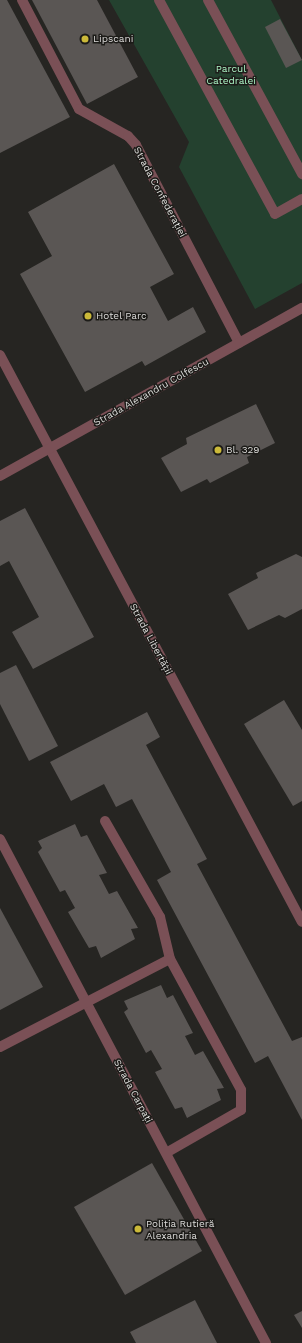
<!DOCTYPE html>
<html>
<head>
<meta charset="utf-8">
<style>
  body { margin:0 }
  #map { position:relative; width:302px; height:1343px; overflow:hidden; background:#262522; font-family:"Work Sans",sans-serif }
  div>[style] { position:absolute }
  .green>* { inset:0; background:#24412f }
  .building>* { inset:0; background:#5a5654 }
  .minor>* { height:10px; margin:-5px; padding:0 5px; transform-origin:5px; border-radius:5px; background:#7a5056 }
  .dots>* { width:11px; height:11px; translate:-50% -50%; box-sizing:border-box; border:2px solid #1c1b18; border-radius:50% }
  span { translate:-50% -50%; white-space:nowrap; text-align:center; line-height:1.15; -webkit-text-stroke:3px #1c1b18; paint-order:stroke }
  .poi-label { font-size:10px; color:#dcdbd9 }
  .left { translate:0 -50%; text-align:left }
  .park-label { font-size:10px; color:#adf7c7 }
  .street-label { font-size:10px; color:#dcdbd9 }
</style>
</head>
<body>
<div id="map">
  <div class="green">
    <div style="clip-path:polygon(109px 0,271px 0,302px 60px,302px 283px,255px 309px,179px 167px,189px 142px)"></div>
  </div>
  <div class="building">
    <div style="clip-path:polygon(0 0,7px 0,70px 117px,0 153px)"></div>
    <div style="clip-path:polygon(32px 0,97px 0,138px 77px,87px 104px)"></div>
    <div style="clip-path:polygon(280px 19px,302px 60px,286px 68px,265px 27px)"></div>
    <div style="clip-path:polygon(114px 164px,174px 274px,150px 287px,168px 321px,193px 307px,206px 332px,145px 366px,142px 361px,85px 392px,20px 274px,52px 256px,28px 212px)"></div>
    <div style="clip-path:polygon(256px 404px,275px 443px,247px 457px,249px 463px,210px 483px,207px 479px,181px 492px,161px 458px,187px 444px,186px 438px)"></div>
    <div style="clip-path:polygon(25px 508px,94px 637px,33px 669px,12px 632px,39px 617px,9px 561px,0 566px,0 521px)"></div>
    <div style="clip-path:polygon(296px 554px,302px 557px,302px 609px,285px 618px,279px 615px,248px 630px,228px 594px,258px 578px,256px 573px)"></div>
    <div style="clip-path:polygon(16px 665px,58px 746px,29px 761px,0 704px,0 673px)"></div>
    <div style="clip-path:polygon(284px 700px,302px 730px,302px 801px,293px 806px,244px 724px)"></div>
    <div style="clip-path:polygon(147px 712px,160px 737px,146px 745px,207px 859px,197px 864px,292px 1041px,302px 1037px,302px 1120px,268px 1056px,255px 1063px,157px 880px,171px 872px,132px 799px,116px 807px,104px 784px,71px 801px,50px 762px)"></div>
    <div style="clip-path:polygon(75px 824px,81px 837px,87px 835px,107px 873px,99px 875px,109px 894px,117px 891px,138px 928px,131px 929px,135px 939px,101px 958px,96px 946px,89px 948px,68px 912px,75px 908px,65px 890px,60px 892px,38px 852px,42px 848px,38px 841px)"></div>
    <div style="clip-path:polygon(0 908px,43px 987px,0 1010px)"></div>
    <div style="clip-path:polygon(161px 985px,167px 998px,173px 995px,193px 1033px,185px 1036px,195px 1055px,203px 1051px,224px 1088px,217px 1089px,221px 1100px,187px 1118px,182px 1107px,175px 1109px,155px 1072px,162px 1069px,151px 1050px,146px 1053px,124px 1012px,128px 1009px,124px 1001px)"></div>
    <div style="clip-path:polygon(152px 1163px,202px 1251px,125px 1295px,74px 1207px)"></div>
    <div style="clip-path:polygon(195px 1300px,217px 1343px,136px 1343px,130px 1332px)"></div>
    <div style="clip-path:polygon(302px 1311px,302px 1328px,294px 1315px)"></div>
  </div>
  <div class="minor">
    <div style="left:22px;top:0;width:123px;rotate:62.4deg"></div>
    <div style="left:79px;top:109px;width:56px;rotate:28.9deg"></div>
    <div style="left:128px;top:136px;width:12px;rotate:48deg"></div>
    <div style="left:136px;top:145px;width:223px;rotate:62.5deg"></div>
    <div style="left:159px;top:0;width:243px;rotate:61.5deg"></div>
    <div style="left:275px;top:214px;width:31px;rotate:-29deg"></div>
    <div style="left:208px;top:0;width:198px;rotate:61.6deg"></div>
    <div style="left:0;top:355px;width:642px;rotate:61.96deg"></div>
    <div style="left:0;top:476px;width:346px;rotate:-29.1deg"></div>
    <div style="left:105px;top:821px;width:111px;rotate:60.2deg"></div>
    <div style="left:160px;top:917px;width:43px;rotate:76.6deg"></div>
    <div style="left:170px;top:959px;width:149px;rotate:61.5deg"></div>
    <div style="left:241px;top:1090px;width:20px;rotate:90deg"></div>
    <div style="left:241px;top:1110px;width:86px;rotate:150.2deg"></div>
    <div style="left:0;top:839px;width:570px;rotate:62.18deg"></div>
    <div style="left:0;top:1047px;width:191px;rotate:-27.4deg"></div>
  </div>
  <div class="dots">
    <div style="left:85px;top:39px;background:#cbb939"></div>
    <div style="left:88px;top:316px;background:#cbb939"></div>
    <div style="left:218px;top:450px;background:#cbb939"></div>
    <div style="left:138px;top:1229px;background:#cbb939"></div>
  </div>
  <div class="poi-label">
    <span class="left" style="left:93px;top:39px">Lipscani</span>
    <span class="left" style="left:96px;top:316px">Hotel Parc</span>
    <span class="left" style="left:226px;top:450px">Bl. 329</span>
    <span class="left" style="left:146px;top:1229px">Poliția Rutieră<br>Alexandria</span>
  </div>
  <div class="park-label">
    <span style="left:231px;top:74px">Parcul<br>Catedralei</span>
  </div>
  <div class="street-label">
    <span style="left:160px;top:192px;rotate:62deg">Strada Confederației</span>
    <span style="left:151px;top:392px;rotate:-29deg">Strada Alexandru Colfescu</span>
    <span style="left:151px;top:639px;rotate:62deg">Strada Libertății</span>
    <span style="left:133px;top:1091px;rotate:62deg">Strada Carpați</span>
  </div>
</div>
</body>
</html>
